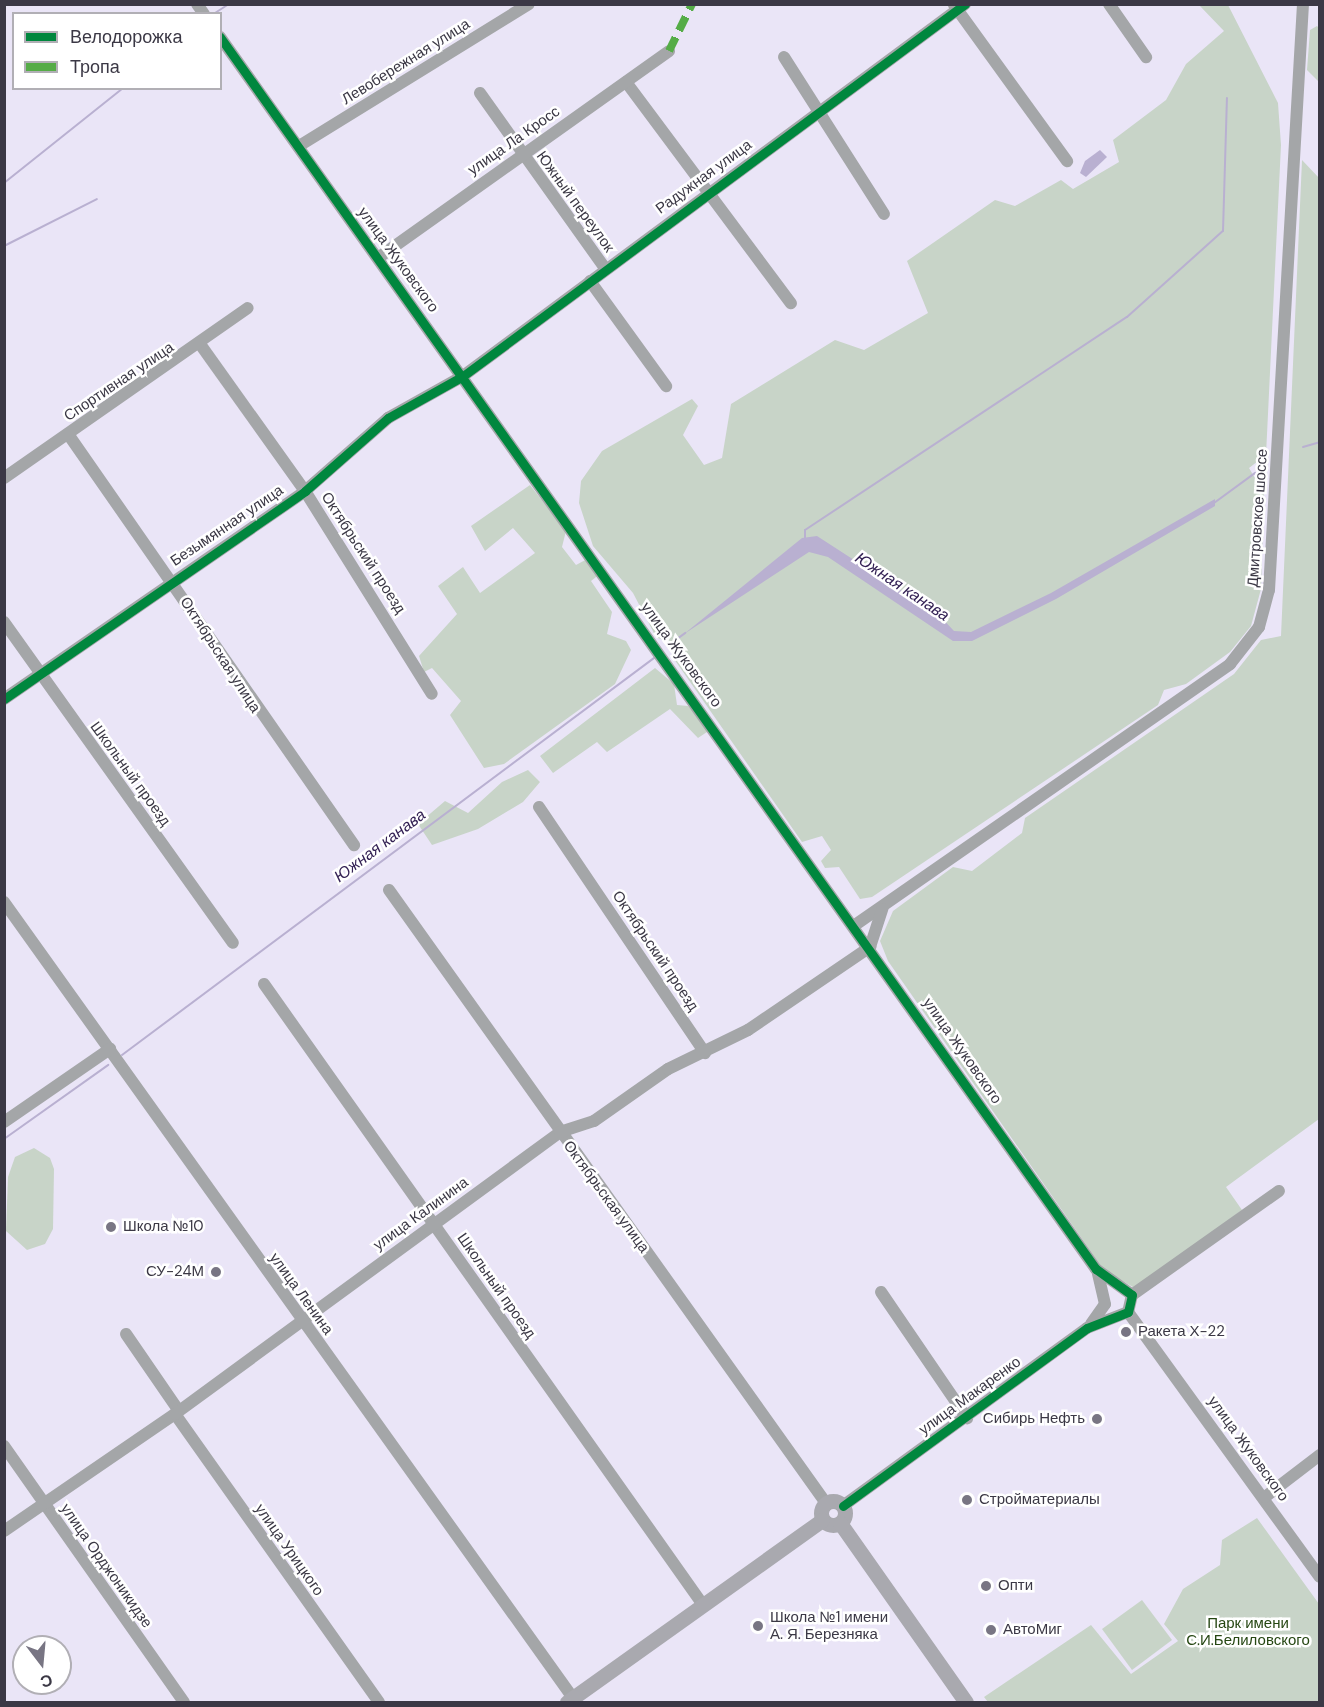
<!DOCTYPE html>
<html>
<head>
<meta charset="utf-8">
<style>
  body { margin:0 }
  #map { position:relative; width:1324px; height:1707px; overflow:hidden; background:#eae5f7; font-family:"DM Sans",sans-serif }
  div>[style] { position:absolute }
  .green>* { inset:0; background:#c8d4c8 }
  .water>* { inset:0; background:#b9b0d1 }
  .stream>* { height:2px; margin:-1px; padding:0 1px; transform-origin:1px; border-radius:1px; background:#b9b0d1 }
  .minor>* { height:12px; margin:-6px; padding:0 6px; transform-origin:6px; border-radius:6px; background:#a4a6a8 }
  .major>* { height:15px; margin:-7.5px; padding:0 7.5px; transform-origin:7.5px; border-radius:7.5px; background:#a9a9af }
  .major>.ring { margin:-7.5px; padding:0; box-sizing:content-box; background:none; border:15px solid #a9a9af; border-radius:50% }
  .quiet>* { height:8px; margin-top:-4px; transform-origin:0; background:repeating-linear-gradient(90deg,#55ac47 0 15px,transparent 0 23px) }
  .cycleway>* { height:9px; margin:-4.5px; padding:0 4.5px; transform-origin:4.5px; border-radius:4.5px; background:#00873e }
  .dots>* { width:16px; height:16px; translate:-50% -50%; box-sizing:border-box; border:3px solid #fff; border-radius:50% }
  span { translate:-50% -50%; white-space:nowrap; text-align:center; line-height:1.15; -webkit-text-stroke:5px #fff; paint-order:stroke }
  .street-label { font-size:15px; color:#3b3845 }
  .poi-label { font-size:15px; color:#3b3845 }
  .left { translate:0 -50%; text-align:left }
  .right { translate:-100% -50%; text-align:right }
  .park-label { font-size:15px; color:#264713 }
  .water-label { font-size:16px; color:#332154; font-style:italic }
  .frame { position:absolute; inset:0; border:6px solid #3b3845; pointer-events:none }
  .legend { position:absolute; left:12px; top:12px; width:210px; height:78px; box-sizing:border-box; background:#fff; border:2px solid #b1afb5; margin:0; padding:8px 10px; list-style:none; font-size:18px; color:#3b3845 }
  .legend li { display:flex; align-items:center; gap:12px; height:30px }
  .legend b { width:30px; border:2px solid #b1afb5 }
  .north { position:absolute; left:12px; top:1635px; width:60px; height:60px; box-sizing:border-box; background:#fff; border:2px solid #b1afb5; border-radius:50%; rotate:164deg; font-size:16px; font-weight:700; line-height:24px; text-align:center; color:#3b3845 }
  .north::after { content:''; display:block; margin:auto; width:21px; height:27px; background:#787583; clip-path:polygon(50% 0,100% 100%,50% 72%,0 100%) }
</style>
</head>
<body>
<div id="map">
  <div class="green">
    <div style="clip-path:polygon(1199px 5px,1228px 5px,1278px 103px,1281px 145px,1266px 455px,1249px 468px,1264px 493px,1261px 589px,1251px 626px,1230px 652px,1186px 684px,1164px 690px,1158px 705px,872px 897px,860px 899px,839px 867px,825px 868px,821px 861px,831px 850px,822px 836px,802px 842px,674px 659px,684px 649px,656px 637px,633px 593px,593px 546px,579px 503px,581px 481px,602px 451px,692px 399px,698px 406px,683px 435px,704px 465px,722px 458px,731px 404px,835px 340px,864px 350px,928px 313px,907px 261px,995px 200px,1015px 206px,1061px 180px,1073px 189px,1119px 162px,1113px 140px,1166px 100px,1186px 64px,1224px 31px)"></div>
    <div style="clip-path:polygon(1317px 26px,1320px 29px,1319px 82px,1307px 70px,1310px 30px)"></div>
    <div style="clip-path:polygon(1302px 160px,1320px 179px,1319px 1119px,1226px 1187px,1242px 1210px,1136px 1289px,1103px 1269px,888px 961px,880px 941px,893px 911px,953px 867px,972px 871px,1022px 833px,1025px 818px,1234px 674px,1261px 640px,1281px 636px)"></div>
    <div style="clip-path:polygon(530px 485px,566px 531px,562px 547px,576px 565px,591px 557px,601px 573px,591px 581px,612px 612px,607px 634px,626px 641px,631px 650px,615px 684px,504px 764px,484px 768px,450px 715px,461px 701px,432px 668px,424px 672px,419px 656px,457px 614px,438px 586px,463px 567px,480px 593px,535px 553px,513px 528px,485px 551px,471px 526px)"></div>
    <div style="clip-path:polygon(655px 668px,674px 684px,677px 705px,688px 706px,710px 730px,698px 738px,670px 709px,607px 752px,597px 742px,553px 773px,540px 756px)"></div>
    <div style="clip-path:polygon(528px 770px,540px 782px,523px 802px,478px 829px,432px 845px,418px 824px,445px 801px,468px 813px,502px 782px)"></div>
    <div style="clip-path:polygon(34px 1148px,50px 1158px,54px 1169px,53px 1229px,45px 1244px,27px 1250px,6px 1231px,8px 1177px,15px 1157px)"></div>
    <div style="clip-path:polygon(1257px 1518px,1319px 1604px,1319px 1702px,988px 1702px,984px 1697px,1091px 1625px,1131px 1674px,1178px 1641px,1164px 1624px,1183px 1589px,1220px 1565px,1222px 1540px)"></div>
    <div style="clip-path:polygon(1142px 1600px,1172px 1640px,1132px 1670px,1102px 1629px)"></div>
  </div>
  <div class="water">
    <div style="clip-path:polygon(1100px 150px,1107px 157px,1086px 177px,1080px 173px,1085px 161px)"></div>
    <div style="clip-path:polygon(1215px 499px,1215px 506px,1056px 599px,972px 641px,953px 641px,828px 557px,809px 552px,684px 634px,802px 538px,817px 536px,939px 615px,954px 631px,971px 632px,1051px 593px)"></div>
  </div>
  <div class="stream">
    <div style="left:215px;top:13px;width:17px;rotate:-33deg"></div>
    <div style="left:4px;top:183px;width:152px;rotate:-38.6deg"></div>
    <div style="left:4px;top:246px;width:104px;rotate:-26.8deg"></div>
    <div style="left:1303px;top:447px;width:18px;rotate:-16deg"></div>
    <div style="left:1214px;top:503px;width:51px;rotate:-36.2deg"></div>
    <div style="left:805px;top:539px;width:9px;rotate:-90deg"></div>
    <div style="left:805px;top:530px;width:386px;rotate:-33.5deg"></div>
    <div style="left:1127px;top:317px;width:129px;rotate:-41.9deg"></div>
    <div style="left:1223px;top:231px;width:133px;rotate:-88.3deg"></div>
    <div style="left:670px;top:644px;width:19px;rotate:-36deg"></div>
    <div style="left:122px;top:1055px;width:664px;rotate:-36.73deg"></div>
    <div style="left:4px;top:1139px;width:128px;rotate:-35.4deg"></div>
  </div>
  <div class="minor">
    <div style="left:197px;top:4px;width:12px;rotate:55deg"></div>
    <div style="left:1109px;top:4px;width:65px;rotate:55.1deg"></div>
    <div style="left:954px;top:5px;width:193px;rotate:54.1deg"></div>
    <div style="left:220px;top:37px;width:1512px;rotate:54.59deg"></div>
    <div style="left:1096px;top:1269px;width:44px;rotate:35.8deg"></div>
    <div style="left:1132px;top:1295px;width:17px;rotate:103deg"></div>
    <div style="left:1128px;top:1312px;width:44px;rotate:158.7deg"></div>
    <div style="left:1087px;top:1328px;width:302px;rotate:143.9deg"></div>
    <div style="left:784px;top:57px;width:186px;rotate:57.5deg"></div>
    <div style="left:626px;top:82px;width:276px;rotate:53.3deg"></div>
    <div style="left:480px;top:93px;width:215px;rotate:54.5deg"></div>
    <div style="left:299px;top:146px;width:270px;rotate:-31.7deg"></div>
    <div style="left:378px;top:258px;width:357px;rotate:-35.4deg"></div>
    <div style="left:590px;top:281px;width:130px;rotate:54.1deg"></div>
    <div style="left:200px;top:344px;width:181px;rotate:54.5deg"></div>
    <div style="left:305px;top:491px;width:239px;rotate:58deg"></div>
    <div style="left:68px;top:434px;width:501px;rotate:55.17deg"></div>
    <div style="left:4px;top:478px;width:297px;rotate:-34.9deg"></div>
    <div style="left:4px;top:622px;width:394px;rotate:54.5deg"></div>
    <div style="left:4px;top:699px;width:366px;rotate:-34.6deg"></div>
    <div style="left:305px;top:491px;width:111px;rotate:-41.3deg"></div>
    <div style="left:388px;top:418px;width:86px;rotate:-29.2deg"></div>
    <div style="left:463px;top:376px;width:625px;rotate:-36.54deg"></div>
    <div style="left:539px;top:807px;width:297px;rotate:56deg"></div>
    <div style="left:389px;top:890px;width:753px;rotate:54.52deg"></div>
    <div style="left:4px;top:902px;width:983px;rotate:54.44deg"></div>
    <div style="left:855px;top:925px;width:457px;rotate:-34.8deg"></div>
    <div style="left:1230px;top:664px;width:47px;rotate:-51.9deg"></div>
    <div style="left:1259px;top:627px;width:38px;rotate:-75deg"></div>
    <div style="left:1269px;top:590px;width:587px;rotate:-86.68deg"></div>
    <div style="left:870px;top:947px;width:40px;rotate:-72deg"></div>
    <div style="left:264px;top:984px;width:761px;rotate:54.74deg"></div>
    <div style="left:4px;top:1122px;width:129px;rotate:-34.6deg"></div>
    <div style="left:881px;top:1292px;width:153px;rotate:55.7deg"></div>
    <div style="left:1132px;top:1295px;width:180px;rotate:-35.3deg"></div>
    <div style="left:1128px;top:1312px;width:327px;rotate:54.1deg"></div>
    <div style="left:1091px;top:1324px;width:24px;rotate:-55deg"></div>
    <div style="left:1105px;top:1304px;width:32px;rotate:-103deg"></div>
    <div style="left:126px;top:1334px;width:93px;rotate:55.5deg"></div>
    <div style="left:175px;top:1414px;width:353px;rotate:54.7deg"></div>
    <div style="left:4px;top:1446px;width:313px;rotate:54.9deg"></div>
    <div style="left:1265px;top:1497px;width:69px;rotate:-37.4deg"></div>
    <div style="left:4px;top:1531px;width:207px;rotate:-34.4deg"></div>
    <div style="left:175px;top:1414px;width:477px;rotate:-36.2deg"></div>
    <div style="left:560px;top:1132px;width:36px;rotate:-18deg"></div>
    <div style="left:594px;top:1121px;width:90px;rotate:-35.1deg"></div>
    <div style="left:668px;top:1069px;width:89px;rotate:-26deg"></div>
    <div style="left:748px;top:1030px;width:148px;rotate:-34.2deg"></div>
  </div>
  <div class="major">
    <div class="ring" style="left:821px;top:1501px;width:9px;height:9px"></div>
    <div style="left:840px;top:1523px;width:219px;rotate:54.9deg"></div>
    <div style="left:567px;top:1702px;width:313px;rotate:-35.5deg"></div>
  </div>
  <div class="quiet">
    <div style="left:669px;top:51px;width:52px;rotate:-63.9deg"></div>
  </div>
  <div class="cycleway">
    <div style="left:220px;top:37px;width:1512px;rotate:54.59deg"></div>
    <div style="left:1096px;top:1269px;width:44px;rotate:35.8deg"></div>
    <div style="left:1132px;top:1295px;width:17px;rotate:103deg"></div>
    <div style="left:1128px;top:1312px;width:44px;rotate:158.7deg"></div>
    <div style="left:1087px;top:1328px;width:302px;rotate:143.9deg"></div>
    <div style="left:4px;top:699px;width:366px;rotate:-34.6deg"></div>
    <div style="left:305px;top:491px;width:111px;rotate:-41.3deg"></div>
    <div style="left:388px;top:418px;width:86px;rotate:-29.2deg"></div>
    <div style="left:463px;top:376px;width:625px;rotate:-36.54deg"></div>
  </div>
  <div class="dots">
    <div style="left:111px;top:1227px;background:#787583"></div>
    <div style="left:216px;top:1272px;background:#787583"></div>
    <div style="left:1126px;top:1332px;background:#787583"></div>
    <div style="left:1097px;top:1419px;background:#787583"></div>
    <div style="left:967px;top:1500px;background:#787583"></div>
    <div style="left:986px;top:1586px;background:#787583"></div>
    <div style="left:758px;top:1626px;background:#787583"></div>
    <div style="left:991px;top:1630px;background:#787583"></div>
  </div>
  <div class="street-label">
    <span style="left:406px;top:62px;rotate:-32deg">Левобережная улица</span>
    <span style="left:514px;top:141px;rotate:-35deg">улица Ла Кросс</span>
    <span style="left:704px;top:177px;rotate:-36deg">Радужная улица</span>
    <span style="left:575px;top:202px;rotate:54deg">Южный переулок</span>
    <span style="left:398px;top:260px;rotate:54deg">улица Жуковского</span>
    <span style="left:119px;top:382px;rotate:-34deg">Спортивная улица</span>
    <span style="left:1258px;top:518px;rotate:-86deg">Дмитровское шоссе</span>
    <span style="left:227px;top:526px;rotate:-34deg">Безымянная улица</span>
    <span style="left:363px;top:553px;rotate:57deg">Октябрьский проезд</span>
    <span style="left:220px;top:655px;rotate:57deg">Октябрьская улица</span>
    <span style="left:681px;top:655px;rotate:54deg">улица Жуковского</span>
    <span style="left:130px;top:774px;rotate:54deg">Школьный проезд</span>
    <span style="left:655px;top:951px;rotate:56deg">Октябрьский проезд</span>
    <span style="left:962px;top:1051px;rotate:55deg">улица Жуковского</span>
    <span style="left:606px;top:1197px;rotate:54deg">Октябрьская улица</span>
    <span style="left:421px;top:1214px;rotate:-36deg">улица Калинина</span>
    <span style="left:496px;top:1286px;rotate:55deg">Школьный проезд</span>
    <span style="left:301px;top:1294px;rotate:54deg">улица Ленина</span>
    <span style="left:970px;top:1396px;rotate:-36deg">улица Макаренко</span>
    <span style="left:1248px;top:1449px;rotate:54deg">улица Жуковского</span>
    <span style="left:289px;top:1550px;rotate:55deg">улица Урицкого</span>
    <span style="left:106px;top:1566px;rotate:55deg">улица Орджоникидзе</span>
  </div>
  <div class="poi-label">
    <span class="left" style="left:123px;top:1227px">Школа №10</span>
    <span class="right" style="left:204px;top:1272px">СУ-24М</span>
    <span class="left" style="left:1138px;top:1332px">Ракета Х-22</span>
    <span class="right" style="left:1085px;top:1419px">Сибирь Нефть</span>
    <span class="left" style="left:979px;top:1500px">Стройматериалы</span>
    <span class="left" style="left:998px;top:1586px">Опти</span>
    <span class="left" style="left:770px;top:1626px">Школа №1 имени<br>А. Я. Березняка</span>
    <span class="left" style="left:1003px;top:1630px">АвтоМиг</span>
  </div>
  <div class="park-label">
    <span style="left:1248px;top:1632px">Парк имени<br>С.И.Белиловского</span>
  </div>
  <div class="water-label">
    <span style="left:902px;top:587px;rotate:34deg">Южная канава</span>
    <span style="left:380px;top:846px;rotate:-37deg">Южная канава</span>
  </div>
  <div class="frame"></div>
  <ul class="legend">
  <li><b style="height:8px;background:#00873e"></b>Велодорожка</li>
  <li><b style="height:8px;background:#55ac47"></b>Тропа</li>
  </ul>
  <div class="north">С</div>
</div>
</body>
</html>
